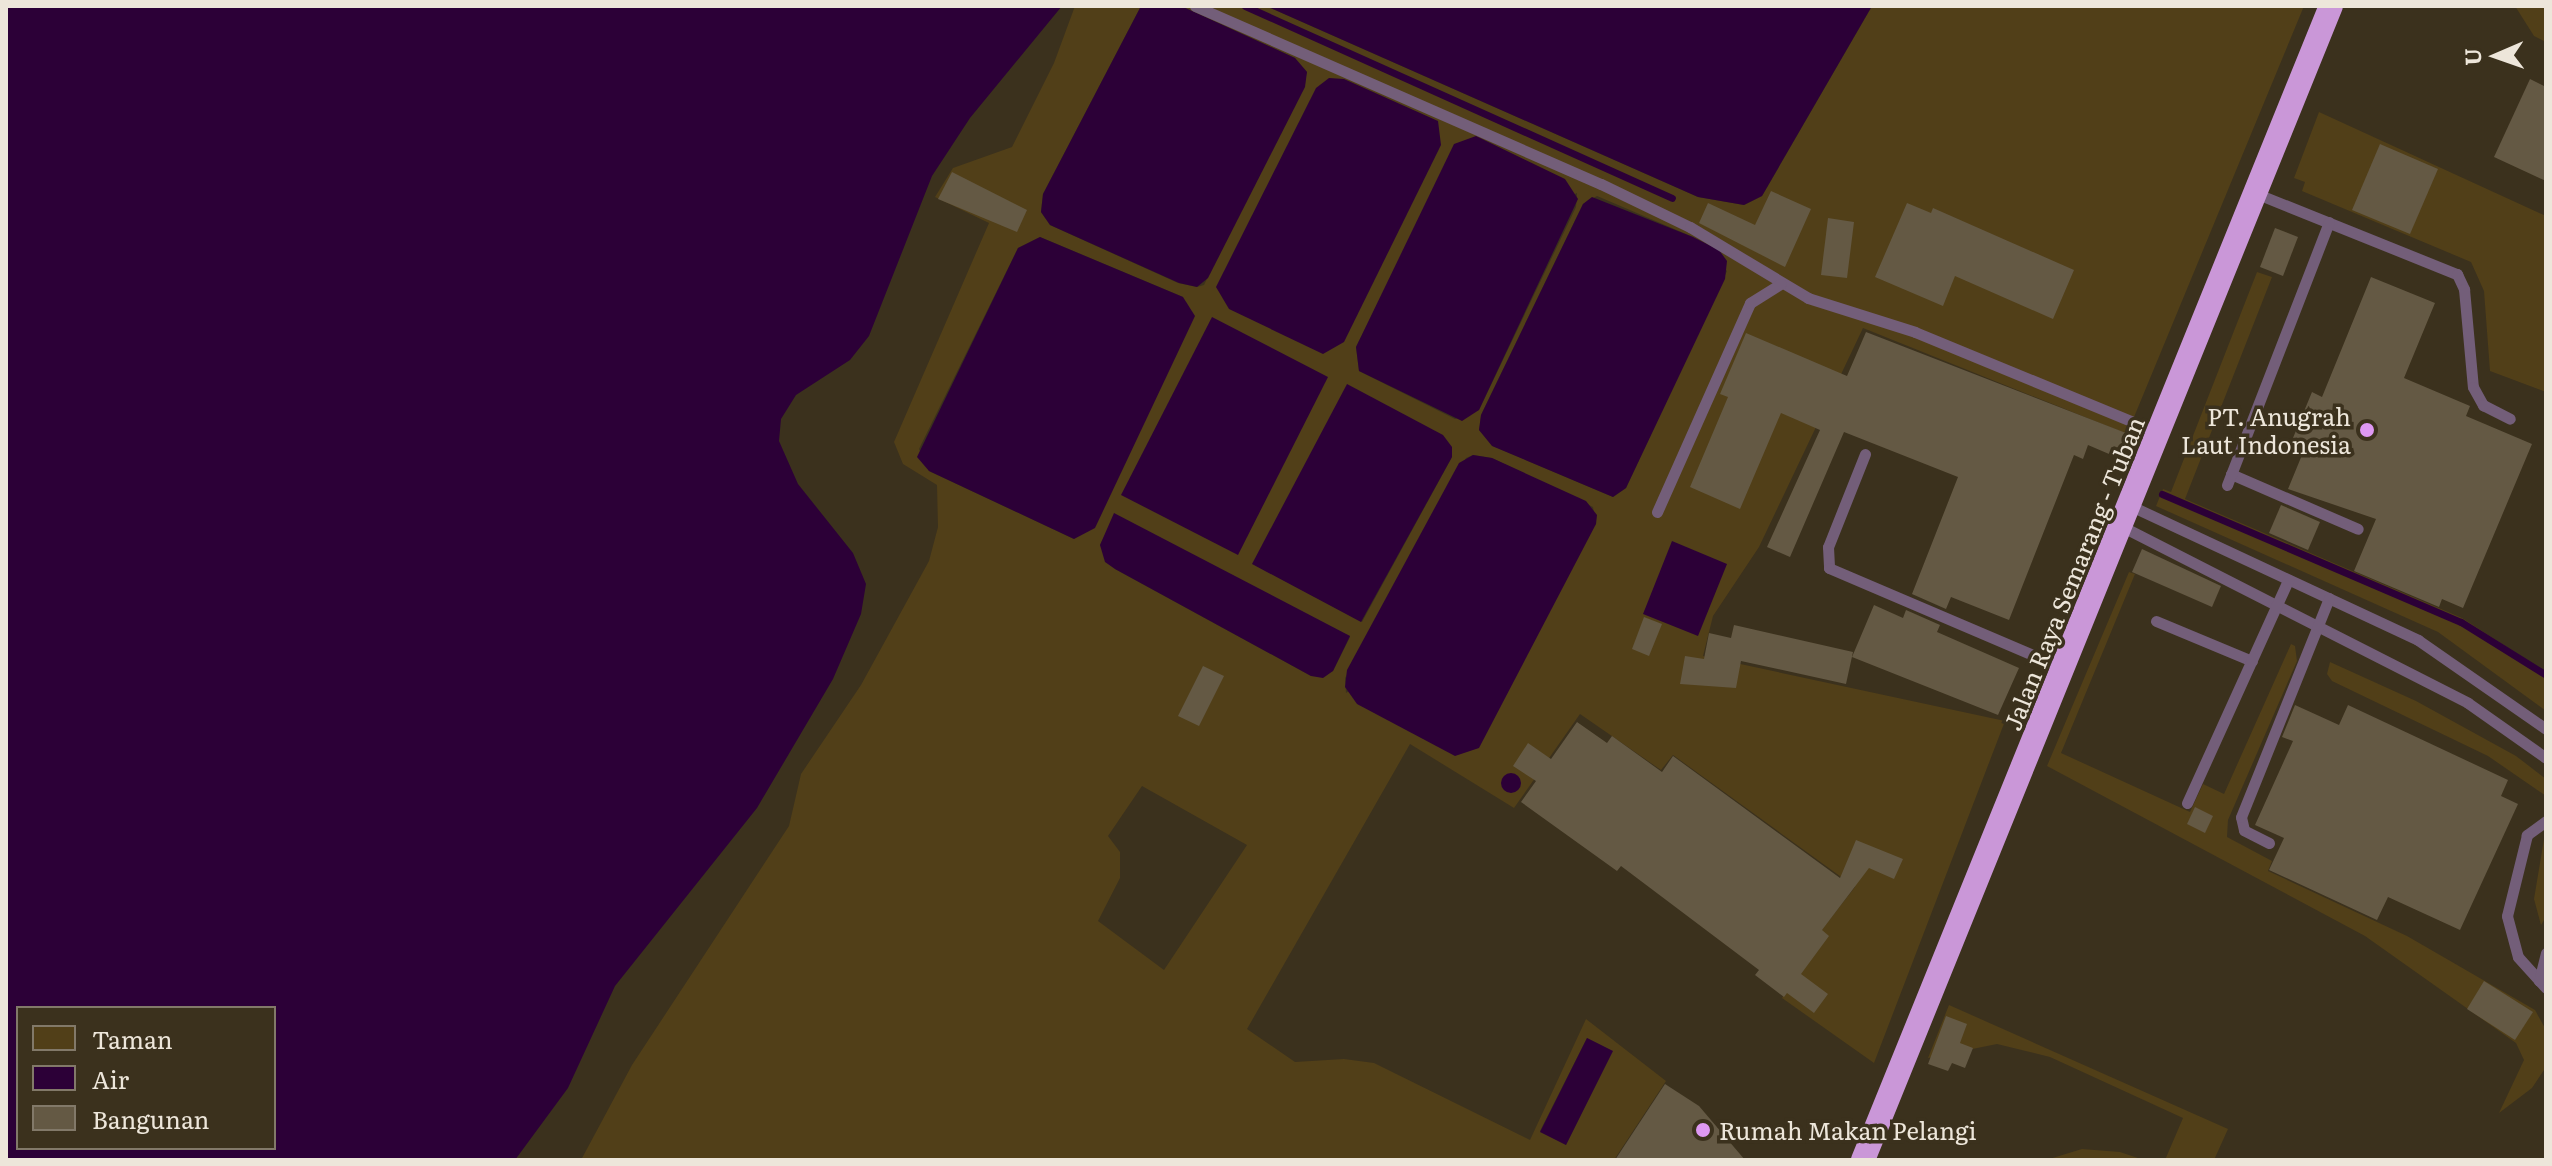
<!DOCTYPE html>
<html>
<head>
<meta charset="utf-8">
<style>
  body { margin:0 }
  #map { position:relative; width:2552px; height:1166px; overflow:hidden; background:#3b311d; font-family:Literata,serif }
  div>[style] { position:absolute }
  .green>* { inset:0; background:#513f18 }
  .water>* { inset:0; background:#2c0037 }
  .round { border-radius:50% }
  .stream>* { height:7px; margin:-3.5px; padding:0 3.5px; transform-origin:3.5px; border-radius:3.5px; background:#2c0037 }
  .building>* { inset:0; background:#645944 }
  .lane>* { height:11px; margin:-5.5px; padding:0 5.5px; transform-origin:5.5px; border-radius:5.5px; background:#735e79 }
  .highway>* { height:24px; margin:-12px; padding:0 12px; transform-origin:12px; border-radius:12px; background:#ca97d8 }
  .dots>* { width:22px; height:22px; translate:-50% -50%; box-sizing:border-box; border:4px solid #3b311d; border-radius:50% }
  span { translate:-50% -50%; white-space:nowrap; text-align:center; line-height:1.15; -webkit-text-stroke:7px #3b311d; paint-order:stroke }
  .poi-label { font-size:24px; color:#ede6da }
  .right { translate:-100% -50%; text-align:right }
  .left { translate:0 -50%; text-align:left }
  .street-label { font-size:24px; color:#ede6da }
  .frame { position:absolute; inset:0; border:8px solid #ede6da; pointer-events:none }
  .legend { position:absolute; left:16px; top:1006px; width:260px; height:144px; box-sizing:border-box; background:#3b311d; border:2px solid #827969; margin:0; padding:10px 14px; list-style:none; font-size:24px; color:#ede6da }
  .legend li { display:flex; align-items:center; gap:16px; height:40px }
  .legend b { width:40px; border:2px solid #827969 }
  .north { position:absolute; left:2456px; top:16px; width:80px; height:80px; -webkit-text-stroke:6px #3b311d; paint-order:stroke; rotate:268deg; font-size:22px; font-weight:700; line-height:32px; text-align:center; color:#ede6da }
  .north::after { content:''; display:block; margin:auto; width:28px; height:36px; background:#ede6da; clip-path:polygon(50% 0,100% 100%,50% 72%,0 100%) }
</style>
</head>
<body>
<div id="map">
  <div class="green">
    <div style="clip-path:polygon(evenodd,1075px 6px,1141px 6px,1043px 194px,1041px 212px,1050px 225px,1178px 283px,1197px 287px,1204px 285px,1307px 72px,1295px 58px,1181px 6px,1266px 6px,1698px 197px,1744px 205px,1762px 196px,1872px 6px,2304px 6px,2127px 434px,1863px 328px,1759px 547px,1713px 616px,1703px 656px,2005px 721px,1874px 1063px,1782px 998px,1816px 937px,1855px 887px,1673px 755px,1661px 770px,1580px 714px,1514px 808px,1410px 744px,1247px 1029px,1295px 1062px,1344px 1059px,1374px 1063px,1530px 1140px,1586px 1019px,1666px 1081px,1614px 1160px,581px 1160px,632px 1065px,789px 826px,801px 774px,861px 685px,929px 561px,938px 527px,937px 485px,903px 464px,894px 442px,989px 223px,935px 197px,953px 168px,1012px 147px,1054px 63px,1075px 6px,1577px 193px,1576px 207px,1479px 410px,1455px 419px,1359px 371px,1356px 347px,1388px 283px,1577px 193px,1075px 6px,1597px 196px,1693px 237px,1727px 271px,1626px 488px,1613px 497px,1493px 446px,1479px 430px,1481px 415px,1583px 204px,1597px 196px,1075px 6px,1040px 237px,1183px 297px,1074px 539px,929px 471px,919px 449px,1018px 248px,1040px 237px,1075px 6px,1473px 455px,1492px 458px,1593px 507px,1596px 524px,1346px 693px,1345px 678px,1466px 458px,1473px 455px,1075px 6px,1452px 457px,1362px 622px,1253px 564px,1452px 457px,1075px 6px,1105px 535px,1350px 636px,1350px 637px,1333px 671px,1311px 676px,1115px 569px,1100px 545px,1105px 535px,1075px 6px,1142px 786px,1247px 845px,1164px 970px,1098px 921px,1120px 878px,1120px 852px,1108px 836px,1142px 786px,1075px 6px,1587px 1038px,1612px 1051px,1566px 1145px,1540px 1131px,1587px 1038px)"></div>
    <div style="clip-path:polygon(2515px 6px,2546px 6px,2546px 42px,2534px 36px)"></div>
    <div style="clip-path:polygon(2319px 112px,2546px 216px,2546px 392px,2490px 371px,2484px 291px,2471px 262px,2302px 191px,2305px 182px,2294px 178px)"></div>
    <div style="clip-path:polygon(2257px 272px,2272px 277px,2185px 499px,2462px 618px,2546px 672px,2546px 711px,2438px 632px,2156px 506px,2163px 489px,2171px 492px)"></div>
    <div style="clip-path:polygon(2129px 572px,2135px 574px,2061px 753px,2190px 812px,2203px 784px,2224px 794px,2291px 644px,2295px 646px,2297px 661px,2228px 820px,2227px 837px,2272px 861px,2268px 871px,2407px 936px,2535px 1010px,2546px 1030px,2546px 1067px,2532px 1088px,2499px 1113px,2524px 1060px,2516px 1043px,2365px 936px,2047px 766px)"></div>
    <div style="clip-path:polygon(2330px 662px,2416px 701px,2516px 756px,2546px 779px,2546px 796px,2488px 756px,2332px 681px,2327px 674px)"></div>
    <div style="clip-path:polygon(2544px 839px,2546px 917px,2541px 925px,2534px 899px)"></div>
    <div style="clip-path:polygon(1949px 1005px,2228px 1129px,2214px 1160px,2165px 1160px,2183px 1118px,2050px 1057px,1997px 1044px,1928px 1058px)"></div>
    <div style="clip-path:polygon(2082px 1149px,2120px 1152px,2144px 1160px,2046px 1160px)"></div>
  </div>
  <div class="water">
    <div style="clip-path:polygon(evenodd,6px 6px,1062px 6px,970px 118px,932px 176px,869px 336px,850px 360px,796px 395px,781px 419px,779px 441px,798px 484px,853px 553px,866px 584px,861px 614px,833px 679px,757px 808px,615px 986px,568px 1088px,515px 1160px,6px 1160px,6px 6px,18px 1008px,274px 1008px,274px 1148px,18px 1148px,18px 1008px)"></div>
    <div style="clip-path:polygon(1141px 6px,1181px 6px,1295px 58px,1307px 72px,1305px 87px,1208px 278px,1197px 287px,1179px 283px,1050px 225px,1041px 212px,1043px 194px)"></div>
    <div style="clip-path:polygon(1266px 6px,1872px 6px,1762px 196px,1744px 205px,1698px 197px)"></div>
    <div style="clip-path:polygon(1329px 78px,1344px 79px,1438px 121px,1441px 145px,1344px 342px,1323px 354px,1229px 309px,1216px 287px,1316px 88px)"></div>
    <div style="clip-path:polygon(1476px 136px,1565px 179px,1578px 199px,1479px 410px,1462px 421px,1359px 371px,1356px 347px,1454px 144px)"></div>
    <div style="clip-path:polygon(1592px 197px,1693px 237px,1719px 250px,1727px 261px,1725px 279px,1626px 488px,1613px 497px,1492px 446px,1479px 430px,1481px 415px,1583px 204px)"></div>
    <div style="clip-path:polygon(1040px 237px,1183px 297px,1195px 316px,1095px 528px,1074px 539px,929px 471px,917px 457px,1018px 248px)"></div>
    <div style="clip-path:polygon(1212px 317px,1328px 377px,1238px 555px,1121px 495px)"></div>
    <div style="clip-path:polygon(1347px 384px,1443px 435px,1452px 447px,1452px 457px,1361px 622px,1252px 564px)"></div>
    <div style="clip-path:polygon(1473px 455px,1492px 458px,1586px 501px,1597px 515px,1596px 524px,1479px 748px,1455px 756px,1357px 704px,1345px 687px,1347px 670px,1459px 463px)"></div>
    <div style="clip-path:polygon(1114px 513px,1350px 636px,1333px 671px,1323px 678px,1311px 676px,1115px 569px,1105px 562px,1100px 545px)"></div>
    <div style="clip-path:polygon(1672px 541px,1727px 564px,1698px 636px,1643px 614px)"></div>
    <div class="round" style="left:1501px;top:773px;width:20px;height:20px"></div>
    <div style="clip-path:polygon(1587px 1038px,1613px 1051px,1566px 1145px,1540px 1132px)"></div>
  </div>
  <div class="stream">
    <div style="left:1245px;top:6px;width:468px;rotate:24.2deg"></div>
    <div style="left:2162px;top:494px;width:325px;rotate:23.2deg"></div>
    <div style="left:2461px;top:622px;width:100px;rotate:31.9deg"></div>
  </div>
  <div class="building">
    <div style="clip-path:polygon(2530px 79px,2546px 87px,2546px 181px,2494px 157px)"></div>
    <div style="clip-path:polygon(2380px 144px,2438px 169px,2410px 234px,2352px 210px)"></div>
    <div style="clip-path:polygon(952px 172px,1027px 210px,1017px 232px,938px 199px)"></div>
    <div style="clip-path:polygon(1771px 191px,1811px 209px,1785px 267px,1699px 223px,1708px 203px,1755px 225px)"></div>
    <div style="clip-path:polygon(1907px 203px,1931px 213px,1933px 208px,2074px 270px,2053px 319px,1955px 276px,1943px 306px,1875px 277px)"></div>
    <div style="clip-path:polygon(1828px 218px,1854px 222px,1847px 278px,1821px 275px)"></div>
    <div style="clip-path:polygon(2275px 228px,2298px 237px,2283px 276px,2260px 267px)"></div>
    <div style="clip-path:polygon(2371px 277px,2435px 303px,2404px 378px,2470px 406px,2466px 416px,2532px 444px,2463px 608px,2442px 599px,2439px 607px,2354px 571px,2376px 519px,2288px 489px,2302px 455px,2288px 450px,2312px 392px,2322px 397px)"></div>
    <div style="clip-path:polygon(1866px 332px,2126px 433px,2116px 457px,2088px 445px,2083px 459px,2074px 455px,2009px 620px,1951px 597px,1946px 609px,1912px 594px,1958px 477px,1844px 432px,1790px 557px,1767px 547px,1820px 430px,1781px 413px,1740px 509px,1690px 487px,1728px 397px,1720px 394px,1746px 333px,1847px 376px)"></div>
    <div style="clip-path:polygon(2281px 505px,2320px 522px,2308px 550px,2269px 533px)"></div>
    <div style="clip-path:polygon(2142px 549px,2221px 586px,2212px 607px,2132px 572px)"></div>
    <div style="clip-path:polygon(1874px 605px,1903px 618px,1906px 610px,1940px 625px,1937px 632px,2019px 668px,1998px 715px,1852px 657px)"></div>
    <div style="clip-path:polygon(1644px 617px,1662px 624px,1649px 656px,1632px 649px)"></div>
    <div style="clip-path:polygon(1734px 625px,1853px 652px,1846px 684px,1741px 661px,1736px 688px,1680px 684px,1685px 656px,1704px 659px,1709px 633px,1731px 638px)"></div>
    <div style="clip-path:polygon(1203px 666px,1224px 676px,1199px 726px,1178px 716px)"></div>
    <div style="clip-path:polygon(2295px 705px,2339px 725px,2348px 705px,2508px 780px,2501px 796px,2518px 804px,2460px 930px,2388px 897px,2377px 920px,2269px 870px,2284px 838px,2255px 825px,2293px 741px,2282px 737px)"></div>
    <div style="clip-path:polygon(1577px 722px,1607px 743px,1612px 736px,1662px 772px,1673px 756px,1840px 878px,1856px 840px,1903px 859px,1894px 879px,1869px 868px,1822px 930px,1829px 936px,1801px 974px,1828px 994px,1814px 1013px,1787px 993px,1784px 997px,1755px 975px,1759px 970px,1621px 866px,1617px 871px,1521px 802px,1536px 781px,1513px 766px,1528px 743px,1551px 759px)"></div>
    <div style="clip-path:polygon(2195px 807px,2213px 816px,2205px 833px,2187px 824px)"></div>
    <div style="clip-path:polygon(2484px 981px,2533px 1012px,2515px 1040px,2467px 1009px)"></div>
    <div style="clip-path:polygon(1946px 1016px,1967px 1024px,1960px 1043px,1973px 1048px,1965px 1068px,1952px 1063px,1948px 1071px,1928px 1064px)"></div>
    <div style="clip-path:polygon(1665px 1084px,1699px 1106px,1745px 1160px,1615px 1160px)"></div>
  </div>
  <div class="lane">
    <div style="left:1195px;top:6px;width:443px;rotate:23.7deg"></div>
    <div style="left:1601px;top:184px;width:99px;rotate:25.8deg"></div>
    <div style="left:1690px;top:227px;width:138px;rotate:31deg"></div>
    <div style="left:1808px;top:298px;width:112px;rotate:17.6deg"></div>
    <div style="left:1915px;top:332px;width:265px;rotate:22.4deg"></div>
    <div style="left:2255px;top:193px;width:218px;rotate:21.9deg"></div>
    <div style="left:2457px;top:274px;width:17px;rotate:65deg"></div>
    <div style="left:2464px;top:289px;width:98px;rotate:84.8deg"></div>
    <div style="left:2473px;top:387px;width:21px;rotate:61deg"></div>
    <div style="left:2483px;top:405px;width:30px;rotate:27deg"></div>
    <div style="left:1865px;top:454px;width:100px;rotate:111.7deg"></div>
    <div style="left:1828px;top:547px;width:21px;rotate:87deg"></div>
    <div style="left:1829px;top:568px;width:255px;rotate:23.1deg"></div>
    <div style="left:2231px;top:474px;width:138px;rotate:23.4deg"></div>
    <div style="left:2227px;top:485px;width:282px;rotate:-68.8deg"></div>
    <div style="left:2131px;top:506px;width:317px;rotate:25deg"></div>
    <div style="left:2418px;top:640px;width:156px;rotate:34.8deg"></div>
    <div style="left:1657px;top:512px;width:229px;rotate:-66deg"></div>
    <div style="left:1750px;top:303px;width:36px;rotate:-32deg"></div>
    <div style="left:2123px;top:527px;width:387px;rotate:27deg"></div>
    <div style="left:2468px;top:703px;width:95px;rotate:35.2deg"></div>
    <div style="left:2156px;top:621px;width:104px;rotate:22.6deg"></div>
    <div style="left:2187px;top:803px;width:245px;rotate:-65.6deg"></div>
    <div style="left:2546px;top:821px;width:24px;rotate:144deg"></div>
    <div style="left:2527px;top:835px;width:83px;rotate:103.9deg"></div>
    <div style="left:2507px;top:916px;width:42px;rotate:75deg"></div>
    <div style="left:2518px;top:957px;width:42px;rotate:47.9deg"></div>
    <div style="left:2269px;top:843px;width:28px;rotate:-153deg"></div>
    <div style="left:2244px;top:830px;width:13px;rotate:-103deg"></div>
    <div style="left:2241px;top:817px;width:236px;rotate:-68.1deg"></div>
    <div style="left:2539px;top:981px;width:29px;rotate:-76deg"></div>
  </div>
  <div class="highway">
    <div style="left:1863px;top:1160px;width:1245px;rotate:-67.93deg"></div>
  </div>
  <div class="dots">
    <div style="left:2367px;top:430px;background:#de98f2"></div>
    <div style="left:1703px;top:1130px;background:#de98f2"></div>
  </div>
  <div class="poi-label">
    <span class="right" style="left:2351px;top:430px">PT. Anugrah<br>Laut Indonesia</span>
    <span class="left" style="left:1719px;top:1130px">Rumah Makan Pelangi</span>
  </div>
  <div class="street-label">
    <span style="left:2073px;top:573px;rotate:-68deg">Jalan Raya Semarang - Tuban</span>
  </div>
  <div class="frame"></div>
  <ul class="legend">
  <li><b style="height:22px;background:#513f18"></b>Taman</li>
  <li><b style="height:22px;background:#2c0037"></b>Air</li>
  <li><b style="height:22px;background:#645944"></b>Bangunan</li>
  </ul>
  <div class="north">U</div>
</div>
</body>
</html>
